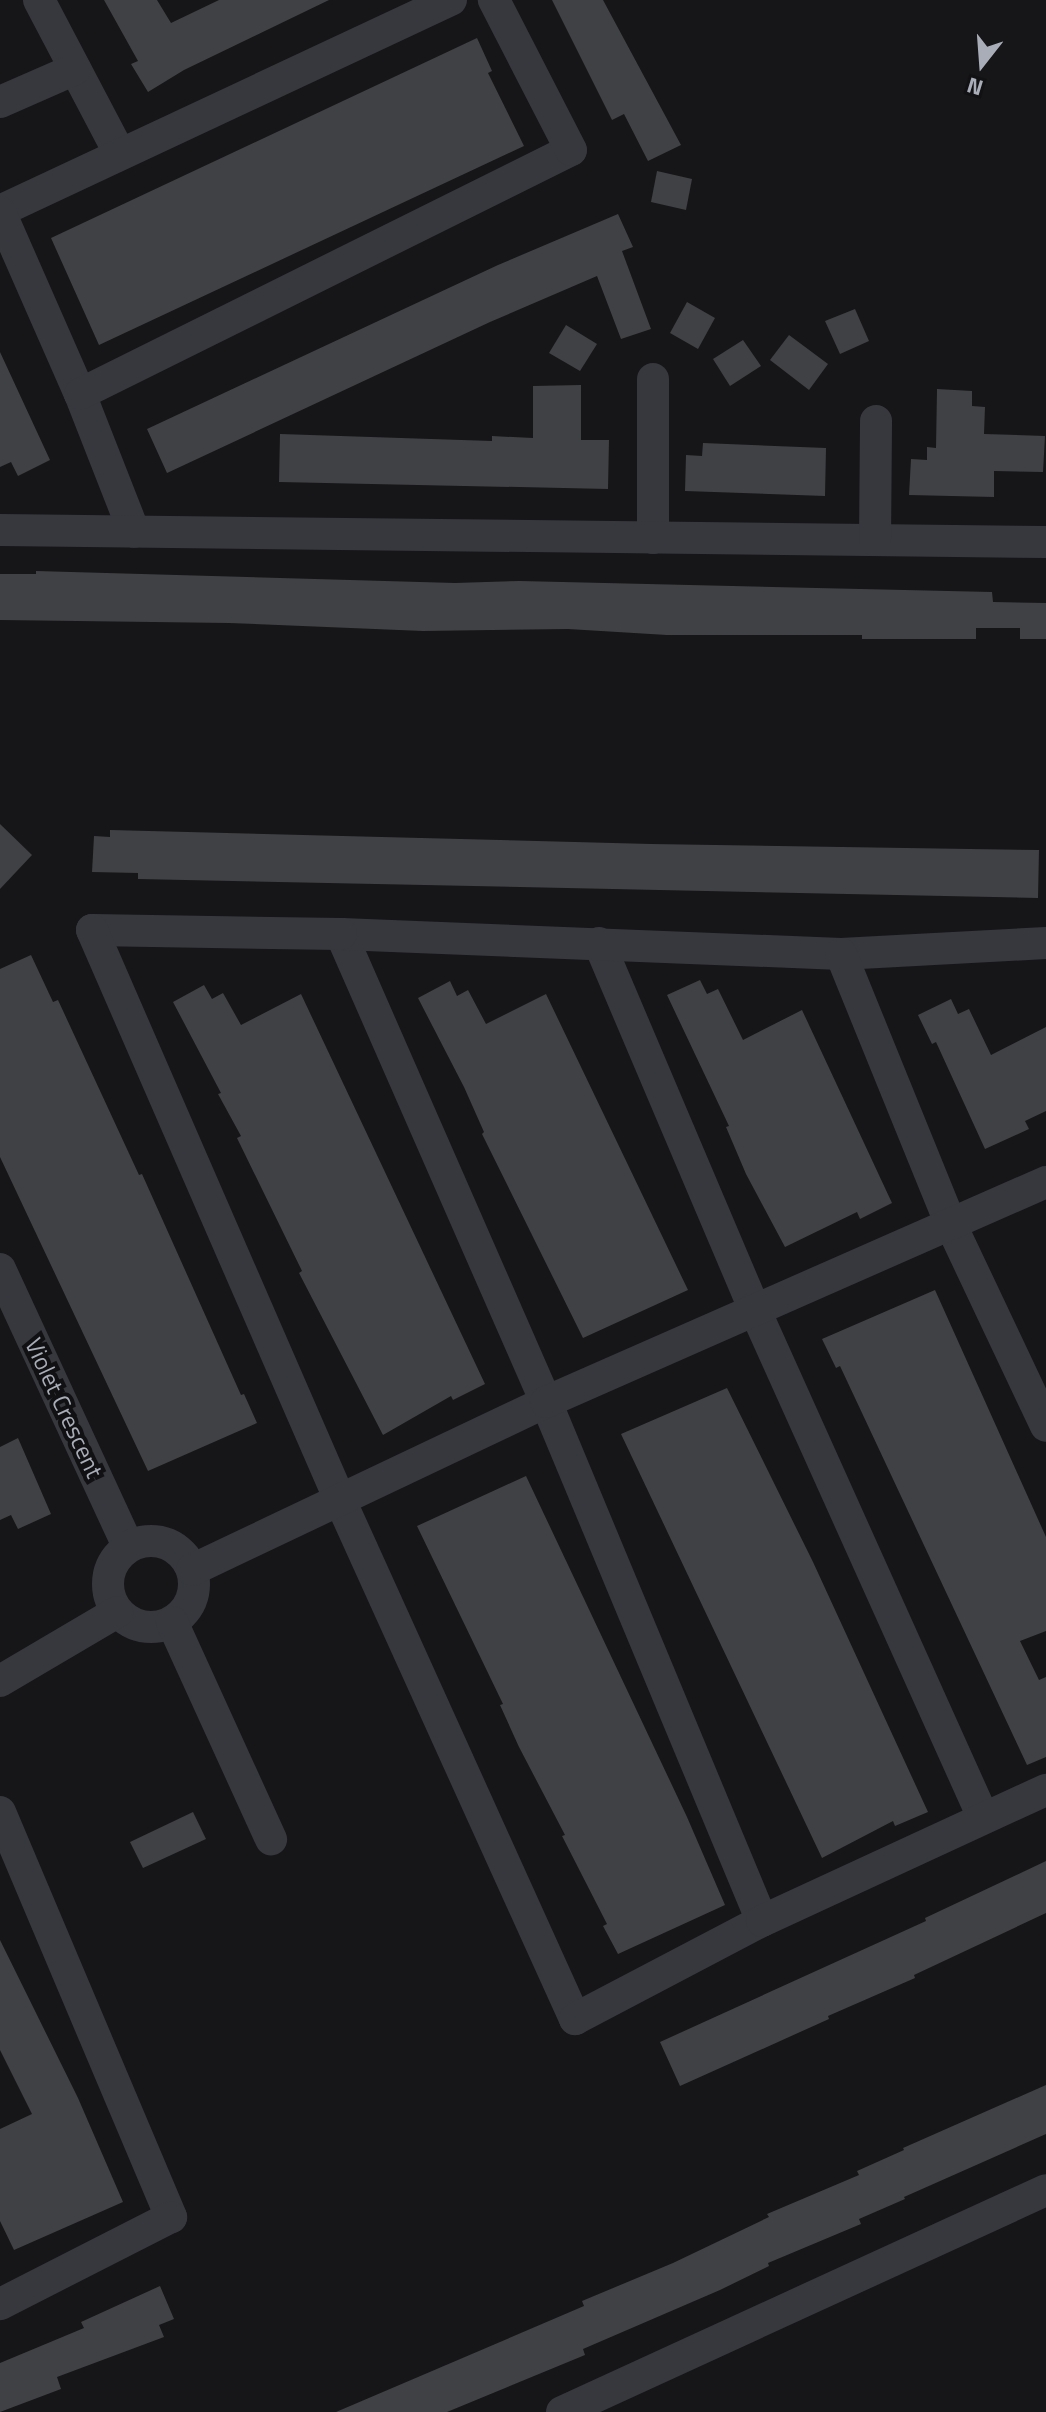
<!DOCTYPE html>
<html>
<head>
<meta charset="utf-8">
<style>
  body { margin:0 }
  #map { position:relative; width:1046px; height:2412px; overflow:hidden; background:#161618; font-family:"Titillium Web",sans-serif }
  div>[style] { position:absolute }
  .building>* { inset:0; background:#404145 }
  .minor>* { height:32px; margin:-16px; padding:0 16px; transform-origin:16px; border-radius:16px; background:#37383d }
  .minor>.ring { margin:-16px; padding:0; box-sizing:content-box; background:none; border:32px solid #37383d; border-radius:50% }
  span { translate:-50% -50%; white-space:nowrap; text-align:center; line-height:1.15; -webkit-text-stroke:8px #111113; paint-order:stroke }
  .street-label { font-size:24px; color:#a8adb8 }
  .north { position:absolute; left:942px; top:24px; width:80px; height:80px; -webkit-text-stroke:6px #111113; paint-order:stroke; rotate:197deg; font-size:22px; font-weight:700; line-height:32px; text-align:center; color:#a8adb8 }
  .north::after { content:''; display:block; margin:auto; width:28px; height:36px; background:#a8adb8; clip-path:polygon(50% 0,100% 100%,50% 72%,0 100%) }
</style>
</head>
<body>
<div id="map">
  <div class="building">
    <div style="clip-path:polygon(104px 0,157px 0,171px 23px,219px 0,329px 0,184px 70px,148px 92px,131px 64px,138px 61px)"></div>
    <div style="clip-path:polygon(552px 0,603px 0,681px 145px,648px 161px,624px 114px,612px 120px)"></div>
    <div style="clip-path:polygon(477px 38px,492px 71px,488px 73px,524px 146px,99px 345px,51px 238px)"></div>
    <div style="clip-path:polygon(657px 171px,692px 179px,686px 210px,651px 202px)"></div>
    <div style="clip-path:polygon(618px 214px,633px 247px,622px 251px,651px 329px,621px 339px,597px 276px,490px 322px,167px 473px,147px 429px,498px 265px)"></div>
    <div style="clip-path:polygon(687px 302px,715px 318px,698px 349px,670px 333px)"></div>
    <div style="clip-path:polygon(855px 309px,869px 341px,840px 354px,825px 321px)"></div>
    <div style="clip-path:polygon(566px 325px,597px 344px,580px 371px,549px 353px)"></div>
    <div style="clip-path:polygon(789px 335px,828px 364px,809px 390px,770px 360px)"></div>
    <div style="clip-path:polygon(743px 340px,761px 366px,730px 386px,713px 359px)"></div>
    <div style="clip-path:polygon(0 352px,50px 460px,18px 476px,11px 462px,0 467px)"></div>
    <div style="clip-path:polygon(581px 385px,581px 440px,609px 440px,608px 489px,279px 482px,280px 434px,492px 441px,492px 436px,533px 438px,533px 386px)"></div>
    <div style="clip-path:polygon(937px 389px,972px 391px,972px 406px,985px 407px,984px 434px,1045px 436px,1043px 472px,994px 471px,994px 497px,909px 495px,911px 459px,927px 460px,927px 447px,936px 448px)"></div>
    <div style="clip-path:polygon(703px 443px,826px 448px,825px 496px,685px 491px,686px 455px,702px 456px)"></div>
    <div style="clip-path:polygon(36px 571px,455px 583px,520px 581px,992px 592px,993px 602px,1046px 603px,1046px 639px,1020px 639px,1020px 628px,976px 628px,976px 639px,862px 639px,862px 635px,667px 635px,568px 629px,423px 631px,229px 623px,0 620px,0 574px,36px 574px)"></div>
    <div style="clip-path:polygon(0 824px,32px 855px,0 889px)"></div>
    <div style="clip-path:polygon(110px 830px,651px 844px,1039px 850px,1038px 898px,138px 879px,138px 873px,92px 872px,94px 836px,110px 837px)"></div>
    <div style="clip-path:polygon(31px 955px,53px 1002px,58px 1000px,139px 1175px,142px 1174px,241px 1395px,244px 1394px,257px 1423px,148px 1471px,0 1157px,0 969px)"></div>
    <div style="clip-path:polygon(700px 980px,707px 994px,718px 989px,743px 1040px,802px 1010px,892px 1203px,860px 1219px,857px 1212px,785px 1247px,746px 1174px,726px 1127px,729px 1126px,667px 995px)"></div>
    <div style="clip-path:polygon(450px 981px,457px 996px,468px 990px,486px 1024px,546px 994px,688px 1290px,583px 1338px,482px 1134px,484px 1132px,464px 1087px,418px 998px)"></div>
    <div style="clip-path:polygon(204px 985px,212px 999px,223px 993px,241px 1025px,301px 994px,485px 1384px,453px 1400px,451px 1396px,383px 1435px,299px 1273px,302px 1271px,237px 1138px,241px 1136px,218px 1094px,221px 1093px,173px 1002px)"></div>
    <div style="clip-path:polygon(951px 999px,958px 1014px,969px 1009px,991px 1055px,1046px 1027px,1046px 1111px,1025px 1121px,1029px 1129px,985px 1149px,936px 1042px,932px 1044px,918px 1015px)"></div>
    <div style="clip-path:polygon(935px 1290px,1046px 1537px,1046px 1631px,1020px 1641px,1039px 1680px,1046px 1677px,1046px 1757px,1027px 1765px,840px 1366px,836px 1368px,822px 1339px)"></div>
    <div style="clip-path:polygon(727px 1388px,813px 1562px,928px 1812px,895px 1826px,893px 1821px,822px 1858px,621px 1434px)"></div>
    <div style="clip-path:polygon(18px 1438px,51px 1514px,18px 1529px,11px 1515px,0 1520px,0 1447px)"></div>
    <div style="clip-path:polygon(526px 1476px,687px 1817px,725px 1905px,618px 1954px,603px 1926px,607px 1924px,562px 1836px,565px 1835px,519px 1747px,500px 1705px,503px 1704px,417px 1526px)"></div>
    <div style="clip-path:polygon(193px 1812px,206px 1839px,143px 1868px,130px 1842px)"></div>
    <div style="clip-path:polygon(1046px 1861px,1046px 1913px,914px 1975px,915px 1978px,828px 2016px,829px 2019px,680px 2086px,660px 2042px,926px 1921px,925px 1918px)"></div>
    <div style="clip-path:polygon(0 1940px,78px 2098px,123px 2202px,14px 2250px,0 2221px,0 2129px,32px 2114px,0 2050px)"></div>
    <div style="clip-path:polygon(1046px 2085px,1046px 2134px,904px 2197px,905px 2199px,859px 2219px,861px 2224px,768px 2263px,769px 2266px,720px 2290px,583px 2349px,585px 2355px,447px 2412px,336px 2412px,584px 2306px,582px 2301px,673px 2263px,769px 2217px,767px 2214px,859px 2175px,857px 2171px,904px 2150px,903px 2148px)"></div>
    <div style="clip-path:polygon(160px 2286px,174px 2319px,159px 2325px,164px 2337px,57px 2377px,61px 2389px,0 2412px,0 2363px,84px 2328px,81px 2322px)"></div>
  </div>
  <div class="minor">
    <div style="left:39px;top:0;width:174px;rotate:62.3deg"></div>
    <div style="left:0;top:102px;width:82px;rotate:-23.7deg"></div>
    <div style="left:0;top:211px;width:498px;rotate:-25.1deg"></div>
    <div style="left:0;top:212px;width:199px;rotate:66.3deg"></div>
    <div style="left:80px;top:394px;width:148px;rotate:68.6deg"></div>
    <div style="left:653px;top:379px;width:159px;rotate:90deg"></div>
    <div style="left:80px;top:394px;width:548px;rotate:-26.42deg"></div>
    <div style="left:571px;top:150px;width:169px;rotate:-117.2deg"></div>
    <div style="left:0;top:530px;width:1046px;rotate:0.66deg"></div>
    <div style="left:875px;top:540px;width:119px;rotate:-89.5deg"></div>
    <div style="left:341px;top:934px;width:511px;rotate:66.34deg"></div>
    <div style="left:546px;top:1402px;width:562px;rotate:67.4deg"></div>
    <div style="left:599px;top:943px;width:397px;rotate:67deg"></div>
    <div style="left:754px;top:1308px;width:558px;rotate:65.78deg"></div>
    <div style="left:1046px;top:943px;width:205px;rotate:176.9deg"></div>
    <div style="left:841px;top:954px;width:500px;rotate:-177.71deg"></div>
    <div style="left:341px;top:934px;width:249px;rotate:-179.1deg"></div>
    <div style="left:92px;top:930px;width:622px;rotate:66.49deg"></div>
    <div style="left:340px;top:1500px;width:570px;rotate:65.64deg"></div>
    <div style="left:575px;top:2019px;width:211px;rotate:-27.7deg"></div>
    <div style="left:762px;top:1921px;width:313px;rotate:-24.8deg"></div>
    <div style="left:841px;top:954px;width:292px;rotate:67.9deg"></div>
    <div style="left:951px;top:1225px;width:222px;rotate:64.7deg"></div>
    <div style="left:0;top:1269px;width:305px;rotate:65.2deg"></div>
    <div class="ring" style="left:108px;top:1541px;width:54px;height:54px"></div>
    <div style="left:192px;top:1570px;width:392px;rotate:-25.4deg"></div>
    <div style="left:546px;top:1402px;width:546px;rotate:-23.75deg"></div>
    <div style="left:172px;top:1622px;width:239px;rotate:65.5deg"></div>
    <div style="left:0;top:1681px;width:136px;rotate:-30.5deg"></div>
    <div style="left:0;top:1812px;width:440px;rotate:67.1deg"></div>
    <div style="left:171px;top:2217px;width:192px;rotate:153deg"></div>
    <div style="left:562px;top:2412px;width:532px;rotate:-24.64deg"></div>
  </div>
  <div class="street-label">
    <span style="left:64px;top:1408px;rotate:65deg">Violet Crescent</span>
  </div>
  <div class="north">N</div>
</div>
</body>
</html>
